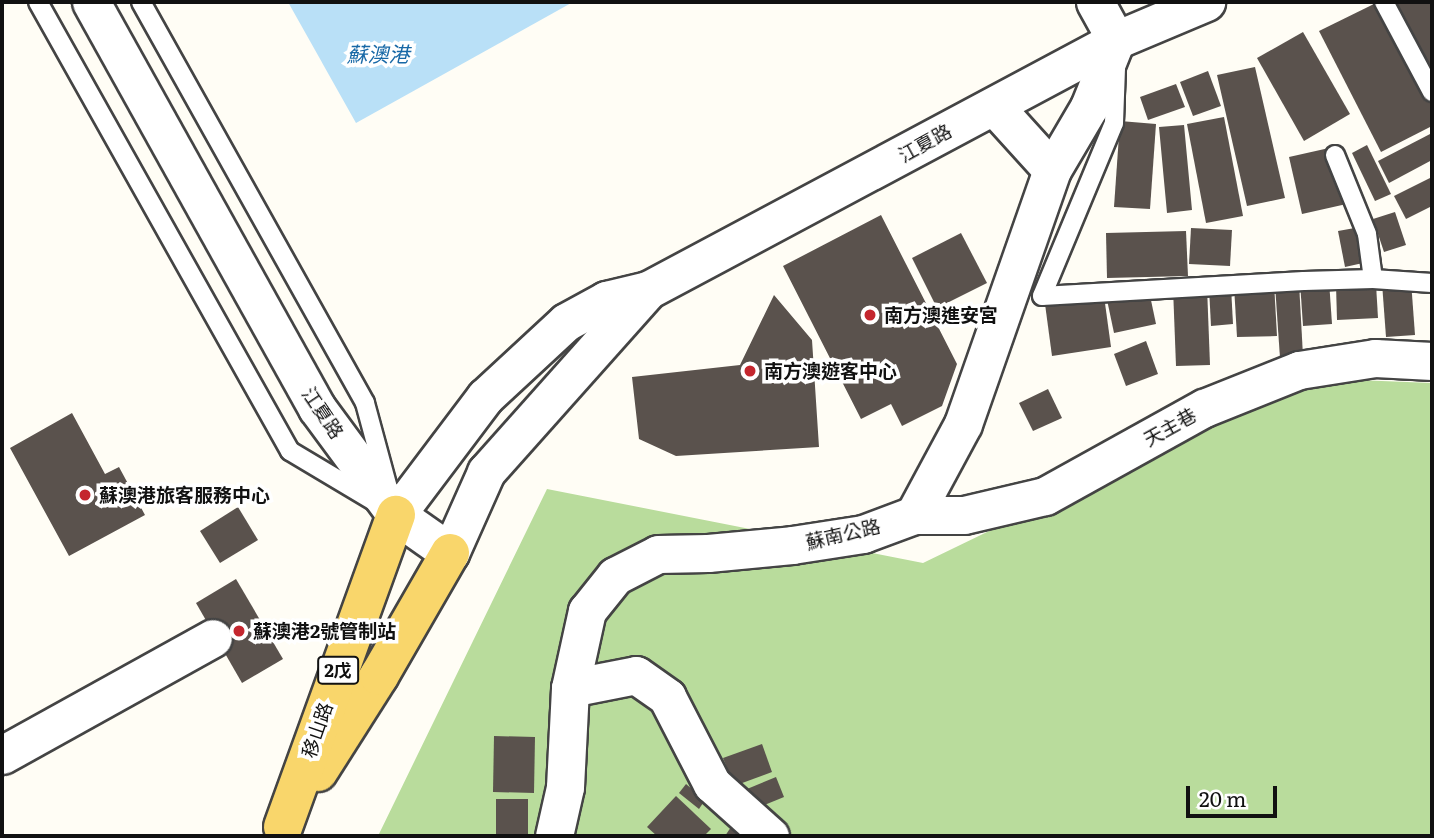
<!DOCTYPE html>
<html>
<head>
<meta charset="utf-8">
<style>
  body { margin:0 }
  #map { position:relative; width:1434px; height:838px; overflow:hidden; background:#fffdf5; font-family:Literata,"Noto Sans TC",serif }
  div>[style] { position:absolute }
  .forest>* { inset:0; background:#b9dc9c }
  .water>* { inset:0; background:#b9e0f7 }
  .building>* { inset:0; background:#5a524d }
  .roads { filter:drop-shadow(2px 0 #444) drop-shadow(-2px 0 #444) drop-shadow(0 2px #444) drop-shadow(0 -2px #444) }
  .service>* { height:18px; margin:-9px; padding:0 9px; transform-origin:9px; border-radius:9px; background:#fff }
  .minor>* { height:37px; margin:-18.5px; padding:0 18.5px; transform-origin:18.5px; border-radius:18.5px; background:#fff }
  .tertiary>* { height:38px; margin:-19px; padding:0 19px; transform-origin:19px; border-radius:19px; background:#fff }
  .primary>* { height:38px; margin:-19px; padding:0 19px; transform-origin:19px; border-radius:19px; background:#f9d66b }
  .dots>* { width:19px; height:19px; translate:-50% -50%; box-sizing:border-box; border:4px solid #fff; border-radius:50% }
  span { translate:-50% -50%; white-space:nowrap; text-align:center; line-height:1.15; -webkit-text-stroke:7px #fff; paint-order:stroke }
  .shield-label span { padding:2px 5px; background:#fff; border:2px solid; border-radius:5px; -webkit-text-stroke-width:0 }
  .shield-label { font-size:18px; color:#111; font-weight:700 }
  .street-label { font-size:19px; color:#111 }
  .poi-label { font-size:19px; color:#111; font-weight:700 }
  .left { translate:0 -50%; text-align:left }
  .water-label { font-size:21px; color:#1768a6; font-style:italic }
  .frame { position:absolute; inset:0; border:4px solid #111; pointer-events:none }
  .scale { position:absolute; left:1186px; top:786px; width:91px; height:32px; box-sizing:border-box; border:4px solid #111; border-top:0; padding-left:9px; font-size:21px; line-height:24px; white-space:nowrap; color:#111; -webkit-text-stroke:5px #fff; paint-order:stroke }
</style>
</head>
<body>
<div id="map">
  <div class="forest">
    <div style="clip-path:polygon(1306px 378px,1432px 383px,1432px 836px,378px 836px,547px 489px,923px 563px)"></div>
  </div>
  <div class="water">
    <div style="clip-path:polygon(288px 2px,573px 2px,356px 123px)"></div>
  </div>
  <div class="building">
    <div style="clip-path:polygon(1378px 2px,1382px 2px,1432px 101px,1432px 126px,1381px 152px,1319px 31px)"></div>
    <div style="clip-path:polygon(1393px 2px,1432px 2px,1432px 62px,1424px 66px)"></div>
    <div style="clip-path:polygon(1303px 32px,1350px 114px,1304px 141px,1257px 58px)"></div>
    <div style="clip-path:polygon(1255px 67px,1285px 198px,1247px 206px,1217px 75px)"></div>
    <div style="clip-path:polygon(1208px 71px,1221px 106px,1193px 116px,1180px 82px)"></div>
    <div style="clip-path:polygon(1176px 84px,1185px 107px,1148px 120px,1140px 97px)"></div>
    <div style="clip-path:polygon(1224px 117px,1243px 216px,1206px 223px,1187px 124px)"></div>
    <div style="clip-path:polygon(1120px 121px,1156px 124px,1150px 209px,1114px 207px)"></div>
    <div style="clip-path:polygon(1184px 125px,1192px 210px,1167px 213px,1159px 127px)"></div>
    <div style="clip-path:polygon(1432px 133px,1432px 160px,1389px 183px,1378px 161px)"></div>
    <div style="clip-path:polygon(1367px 145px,1391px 194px,1375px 201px,1352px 153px)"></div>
    <div style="clip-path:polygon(1338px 146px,1351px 203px,1302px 214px,1289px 157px)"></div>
    <div style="clip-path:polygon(1430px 178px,1432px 206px,1406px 219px,1394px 196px)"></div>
    <div style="clip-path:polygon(1395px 212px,1406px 245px,1384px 252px,1373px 219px)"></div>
    <div style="clip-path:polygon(881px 215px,957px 364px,942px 406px,902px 426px,891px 404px,861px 419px,783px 266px)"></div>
    <div style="clip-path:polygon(1366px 226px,1372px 261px,1345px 267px,1338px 231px)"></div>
    <div style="clip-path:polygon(1191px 228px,1232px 230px,1230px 266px,1189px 264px)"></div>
    <div style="clip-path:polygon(1186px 231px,1188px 276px,1107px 278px,1106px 233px)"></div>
    <div style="clip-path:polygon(961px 233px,987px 283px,937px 308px,912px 258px)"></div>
    <div style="clip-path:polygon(1329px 281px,1332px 324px,1303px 326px,1300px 282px)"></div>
    <div style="clip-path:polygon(1411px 281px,1415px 335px,1386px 337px,1382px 283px)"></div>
    <div style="clip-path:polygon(1274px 283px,1277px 336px,1237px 337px,1234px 286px)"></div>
    <div style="clip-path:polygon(1299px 283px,1303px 356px,1280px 358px,1275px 285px)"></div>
    <div style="clip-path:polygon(1376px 284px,1378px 318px,1337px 320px,1336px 285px)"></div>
    <div style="clip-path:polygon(1148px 286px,1156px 324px,1114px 333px,1106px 295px)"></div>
    <div style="clip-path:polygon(1207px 287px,1210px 365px,1176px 366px,1173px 288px)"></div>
    <div style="clip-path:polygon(1231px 287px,1233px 324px,1211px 326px,1209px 288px)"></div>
    <div style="clip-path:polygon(774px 295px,812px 340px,819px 447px,676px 456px,639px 439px,632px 377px,740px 365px)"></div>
    <div style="clip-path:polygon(1104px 296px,1111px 347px,1052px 356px,1045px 304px)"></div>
    <div style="clip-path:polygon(1146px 341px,1158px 374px,1126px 386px,1114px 354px)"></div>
    <div style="clip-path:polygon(1048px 389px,1062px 418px,1033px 431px,1019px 403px)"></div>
    <div style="clip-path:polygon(72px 413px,105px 474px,119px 467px,145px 515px,69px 556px,10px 448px)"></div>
    <div style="clip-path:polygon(238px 507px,258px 540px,220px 563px,200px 531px)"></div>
    <div style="clip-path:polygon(236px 579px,283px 659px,242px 683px,196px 603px)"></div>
    <div style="clip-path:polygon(494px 736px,535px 737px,534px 793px,493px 792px)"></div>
    <div style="clip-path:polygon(762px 744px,772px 772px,734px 786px,723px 758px)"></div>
    <div style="clip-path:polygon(776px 777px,784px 797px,755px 809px,747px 789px)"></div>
    <div style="clip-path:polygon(686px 784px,705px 800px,699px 809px,679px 793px)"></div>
    <div style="clip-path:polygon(676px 796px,711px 829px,704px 836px,657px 836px,647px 827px)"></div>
    <div style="clip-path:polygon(496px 799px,528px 799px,528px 836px,496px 836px)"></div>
    <div style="clip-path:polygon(737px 818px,764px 836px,725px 836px)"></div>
  </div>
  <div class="roads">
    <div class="service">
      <div style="left:38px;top:2px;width:515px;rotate:60.7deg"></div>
      <div style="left:290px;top:451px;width:98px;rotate:30.8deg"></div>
      <div style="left:141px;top:2px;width:459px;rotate:60.8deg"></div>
      <div style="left:365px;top:403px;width:88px;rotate:74.9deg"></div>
      <div style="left:1384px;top:2px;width:102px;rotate:61.9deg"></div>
      <div style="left:1116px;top:68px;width:55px;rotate:92.1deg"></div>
      <div style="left:1114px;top:123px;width:187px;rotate:112.6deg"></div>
      <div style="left:1042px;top:296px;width:262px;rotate:-3.3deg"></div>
      <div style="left:1304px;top:281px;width:69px;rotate:-1.7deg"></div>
      <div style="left:1373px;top:279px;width:59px;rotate:3.9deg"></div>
      <div style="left:1335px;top:155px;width:85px;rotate:67.9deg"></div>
      <div style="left:1367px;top:234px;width:45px;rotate:82.4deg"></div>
    </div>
    <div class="minor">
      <div style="left:91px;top:2px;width:465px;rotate:60.9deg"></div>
      <div style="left:317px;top:408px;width:133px;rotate:53.6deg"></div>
      <div style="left:396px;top:515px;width:148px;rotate:-53deg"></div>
      <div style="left:485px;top:397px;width:110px;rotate:-42.8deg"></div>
      <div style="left:566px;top:322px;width:46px;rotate:-28.8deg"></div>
      <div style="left:606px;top:300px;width:43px;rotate:-13.4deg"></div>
      <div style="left:648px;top:290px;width:531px;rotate:-28.11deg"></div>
      <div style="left:1116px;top:40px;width:98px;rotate:-22.9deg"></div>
      <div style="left:1095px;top:2px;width:43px;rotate:61.1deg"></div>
      <div style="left:994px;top:106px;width:86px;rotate:47.8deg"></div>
      <div style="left:914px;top:515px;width:50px"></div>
      <div style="left:964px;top:515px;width:83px;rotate:-13.2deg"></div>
      <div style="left:1045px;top:496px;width:182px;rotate:-29deg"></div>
      <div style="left:1204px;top:408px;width:102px;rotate:-21.8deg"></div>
      <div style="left:1299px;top:370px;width:77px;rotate:-9deg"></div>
      <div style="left:1375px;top:358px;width:57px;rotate:3deg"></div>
      <div style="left:450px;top:553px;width:89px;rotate:-66deg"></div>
      <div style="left:486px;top:472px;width:244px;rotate:-48.3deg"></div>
      <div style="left:570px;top:688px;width:67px;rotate:-11.1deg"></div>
      <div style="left:636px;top:675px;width:38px;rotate:35deg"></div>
      <div style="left:667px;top:697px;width:98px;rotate:62.7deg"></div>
      <div style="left:712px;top:784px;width:78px;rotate:41.9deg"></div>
      <div style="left:2px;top:755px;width:241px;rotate:-29deg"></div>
      <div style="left:554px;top:836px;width:50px;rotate:-77.3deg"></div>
      <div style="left:565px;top:787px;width:99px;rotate:-87.1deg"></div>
      <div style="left:570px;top:688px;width:79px;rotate:-77.6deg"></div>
      <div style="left:587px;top:611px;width:45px;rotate:-51.3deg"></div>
      <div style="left:615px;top:576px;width:48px;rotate:-27.1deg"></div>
      <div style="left:658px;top:554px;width:50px;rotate:-1.1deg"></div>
      <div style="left:708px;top:553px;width:84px;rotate:-5.4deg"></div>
      <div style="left:792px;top:545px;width:72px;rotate:-8.8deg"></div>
      <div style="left:863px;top:534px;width:54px;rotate:-20.4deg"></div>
      <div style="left:914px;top:515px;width:103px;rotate:-61.7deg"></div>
      <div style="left:963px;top:424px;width:269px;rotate:-70.7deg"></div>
      <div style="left:1052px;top:170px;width:73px;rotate:-59.6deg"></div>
      <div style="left:1089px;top:107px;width:72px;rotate:-68.1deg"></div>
    </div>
    <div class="tertiary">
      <div style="left:396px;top:515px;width:66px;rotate:35.1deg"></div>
    </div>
    <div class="primary">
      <div style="left:318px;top:772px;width:114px;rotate:-57.6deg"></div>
      <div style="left:379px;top:676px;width:142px;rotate:-60deg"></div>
      <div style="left:283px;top:827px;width:332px;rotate:-70.1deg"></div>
    </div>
  </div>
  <div class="dots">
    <div style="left:870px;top:315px;background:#c4262e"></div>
    <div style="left:750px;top:371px;background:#c4262e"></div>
    <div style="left:85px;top:495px;background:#c4262e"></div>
    <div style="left:239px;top:631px;background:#c4262e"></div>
  </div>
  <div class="shield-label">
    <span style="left:338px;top:670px">2戊</span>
  </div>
  <div class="street-label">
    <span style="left:925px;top:143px;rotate:-29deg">江夏路</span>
    <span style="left:323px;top:413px;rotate:56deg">江夏路</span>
    <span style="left:1170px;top:427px;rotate:-29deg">天主巷</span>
    <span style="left:843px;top:534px;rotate:-13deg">蘇南公路</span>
    <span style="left:317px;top:730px;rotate:-71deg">移山路</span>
  </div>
  <div class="poi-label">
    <span class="left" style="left:884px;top:315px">南方澳進安宮</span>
    <span class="left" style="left:764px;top:371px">南方澳遊客中心</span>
    <span class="left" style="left:99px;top:495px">蘇澳港旅客服務中心</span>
    <span class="left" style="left:253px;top:631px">蘇澳港2號管制站</span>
  </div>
  <div class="water-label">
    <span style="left:378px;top:53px">蘇澳港</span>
  </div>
  <div class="frame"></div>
  <div class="scale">20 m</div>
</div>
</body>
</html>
